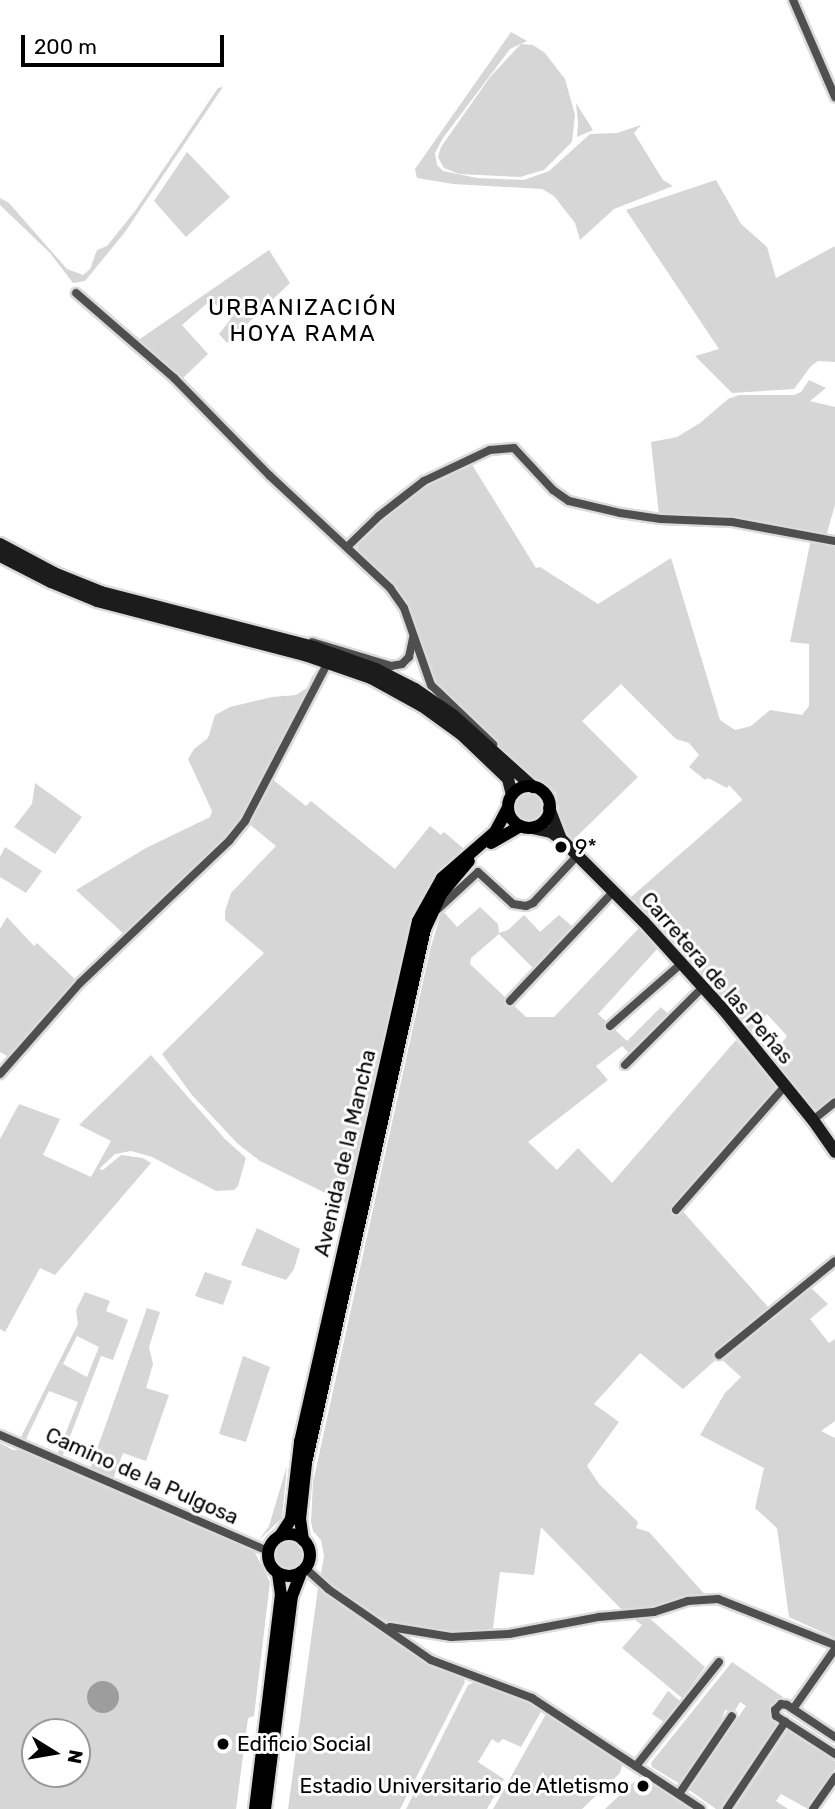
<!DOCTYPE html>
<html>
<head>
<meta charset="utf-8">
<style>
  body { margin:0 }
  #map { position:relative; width:835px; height:1809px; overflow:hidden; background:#fff; font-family:Rubik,sans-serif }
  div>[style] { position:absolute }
  .green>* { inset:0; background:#d6d6d6 }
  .round { border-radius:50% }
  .water>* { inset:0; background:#9d9d9d }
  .roads { filter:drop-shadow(2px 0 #dbdbdb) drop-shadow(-2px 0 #dbdbdb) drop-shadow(0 2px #dbdbdb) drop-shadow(0 -2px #dbdbdb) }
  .street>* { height:8px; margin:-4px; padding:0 4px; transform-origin:4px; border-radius:4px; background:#4f4f4f }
  .secondary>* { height:12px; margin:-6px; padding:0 6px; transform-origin:6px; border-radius:6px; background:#1c1c1c }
  .primary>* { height:12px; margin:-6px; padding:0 6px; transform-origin:6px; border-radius:6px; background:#000 }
  .primary>.ring { margin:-6px; padding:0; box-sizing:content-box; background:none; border:12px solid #000; border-radius:50% }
  .dots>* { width:19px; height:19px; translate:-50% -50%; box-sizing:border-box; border:4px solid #fff; border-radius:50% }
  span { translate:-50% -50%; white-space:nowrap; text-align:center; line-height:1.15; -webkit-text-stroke:6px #fff; paint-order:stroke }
  .poi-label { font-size:21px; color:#000 }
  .left { translate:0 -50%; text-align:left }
  .right { translate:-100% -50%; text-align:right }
  .street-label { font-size:21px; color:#000 }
  .neighbourhood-label { font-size:23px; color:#000; letter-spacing:2px }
  .north { position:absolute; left:21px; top:1718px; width:70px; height:70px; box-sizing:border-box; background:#fff; border:2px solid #999; border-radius:50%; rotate:101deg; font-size:19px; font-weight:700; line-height:28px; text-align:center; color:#000 }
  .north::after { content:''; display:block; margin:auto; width:24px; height:32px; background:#000; clip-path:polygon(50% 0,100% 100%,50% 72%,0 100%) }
  .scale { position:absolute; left:21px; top:35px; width:203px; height:32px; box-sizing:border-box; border:4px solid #000; border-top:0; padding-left:9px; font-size:21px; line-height:24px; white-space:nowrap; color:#000; -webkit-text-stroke:5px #fff; paint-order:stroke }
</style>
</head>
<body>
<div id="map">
  <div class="green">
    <div style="clip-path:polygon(511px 32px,527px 41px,510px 49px,443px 138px,435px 153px,437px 165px,443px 171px,477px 178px,524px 180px,549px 171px,590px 134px,617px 133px,641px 125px,634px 133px,663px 180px,673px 186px,614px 209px,580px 240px,575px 223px,554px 196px,542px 189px,453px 184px,417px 178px,415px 169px)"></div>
    <div style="clip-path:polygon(521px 44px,533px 45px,545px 53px,565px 79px,575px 115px,572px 142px,544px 170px,520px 177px,459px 174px,444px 168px,438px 157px,441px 147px,490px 77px)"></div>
    <div style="clip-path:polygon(223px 87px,125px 232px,85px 281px,73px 283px,50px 253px,0 205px,0 198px,9px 203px,67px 269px,83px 275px,90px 269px,97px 250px,107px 246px,135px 211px,218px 88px)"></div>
    <div style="clip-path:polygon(576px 103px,593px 130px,577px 137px,578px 123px)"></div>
    <div style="clip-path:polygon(187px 152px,230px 197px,186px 237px,154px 201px)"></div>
    <div style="clip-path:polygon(716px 180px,741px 224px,767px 247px,776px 278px,835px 246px,835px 362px,818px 361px,811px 366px,794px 389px,732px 393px,695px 356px,719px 349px,626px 210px)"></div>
    <div style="clip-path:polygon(269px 250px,290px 283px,227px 343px,219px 334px,231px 319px,211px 300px,182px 325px,208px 354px,182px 379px,137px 341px)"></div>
    <div style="clip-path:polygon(809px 380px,826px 388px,810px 401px,835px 407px,835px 505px,827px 533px,824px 536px,659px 515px,651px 442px,677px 437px,700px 423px,728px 399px,739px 395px,794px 395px,801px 392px)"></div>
    <div style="clip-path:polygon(471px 463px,536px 568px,540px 567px,598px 604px,671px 558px,720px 720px,735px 730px,751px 726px,770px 710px,802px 715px,809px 706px,809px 644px,790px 642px,811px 539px,835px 544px,835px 1099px,825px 1107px,812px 1111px,770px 1059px,787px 1036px,767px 1014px,750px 1032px,631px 897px,742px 800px,741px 798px,729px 785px,727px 788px,708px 778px,705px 780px,689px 767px,699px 755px,689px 743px,676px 739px,621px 684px,582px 721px,638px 777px,572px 841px,557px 821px,559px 810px,556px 793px,551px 787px,533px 779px,516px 765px,483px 729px,447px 700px,428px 676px,433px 671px,414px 619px,406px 605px,358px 549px,357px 540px,365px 531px,432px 479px,434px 481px)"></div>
    <div style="clip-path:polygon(313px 675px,314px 681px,274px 760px,231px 837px,125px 935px,76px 890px,146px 848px,210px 817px,212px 811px,188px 759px,194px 749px,208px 738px,215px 715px,230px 707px,272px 697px,296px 695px,307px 688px)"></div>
    <div style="clip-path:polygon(272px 779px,306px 806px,311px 801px,395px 869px,430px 826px,441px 835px,444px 832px,463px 848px,427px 892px,415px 920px,350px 1205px,260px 1161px,238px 1144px,192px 1095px,162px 1054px,264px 953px,225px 920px,225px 911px,231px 893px,276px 846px,248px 823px)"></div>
    <div style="clip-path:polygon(35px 783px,82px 817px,55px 854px,14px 827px,32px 804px)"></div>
    <div class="round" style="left:512px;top:790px;width:34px;height:34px"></div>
    <div style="clip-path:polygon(5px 847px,42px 871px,26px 893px,0 877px,0 857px)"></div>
    <div style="clip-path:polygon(480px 907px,498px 924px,499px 933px,508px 930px,524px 915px,540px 932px,559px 915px,573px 927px,535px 970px,499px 934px,471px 958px,470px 964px,526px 1017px,554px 1017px,639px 928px,658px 948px,598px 1014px,627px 1041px,661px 1007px,669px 1015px,630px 1054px,622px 1046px,596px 1066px,608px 1080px,528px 1142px,557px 1170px,578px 1148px,612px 1183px,736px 1040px,779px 1090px,678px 1206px,769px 1308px,717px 1354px,808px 1285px,828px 1304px,810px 1319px,829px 1343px,835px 1339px,835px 1421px,821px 1431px,835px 1438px,835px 1638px,789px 1617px,777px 1528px,755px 1508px,764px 1468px,700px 1435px,725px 1393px,741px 1377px,719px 1357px,683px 1389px,640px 1353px,594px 1404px,619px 1422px,587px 1466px,599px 1484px,638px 1522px,636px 1528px,649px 1532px,708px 1598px,655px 1611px,624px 1612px,541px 1527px,534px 1575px,500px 1572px,493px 1628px,488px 1634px,453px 1635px,391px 1624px,320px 1579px,324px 1556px,321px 1540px,313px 1531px,311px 1522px,313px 1482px,430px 950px,442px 910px,457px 927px)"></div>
    <div style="clip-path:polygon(7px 917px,34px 946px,37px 943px,77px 981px,9px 1057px,0 1052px,0 929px)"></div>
    <div style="clip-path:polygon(151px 1055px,225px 1139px,246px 1158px,238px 1186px,234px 1190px,216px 1191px,152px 1157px,131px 1151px,115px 1154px,99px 1169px,103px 1170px,121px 1155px,143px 1158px,151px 1163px,55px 1275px,40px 1268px,5px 1332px,0 1329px,0 1139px,19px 1104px,60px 1119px,43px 1155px,91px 1177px,111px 1141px,79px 1125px)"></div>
    <div style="clip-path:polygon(257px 1228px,300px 1249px,294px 1269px,286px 1280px,241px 1265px)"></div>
    <div style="clip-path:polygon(205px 1272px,232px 1281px,223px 1305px,195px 1296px)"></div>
    <div style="clip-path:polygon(evenodd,85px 1292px,110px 1301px,106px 1311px,128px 1320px,113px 1360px,101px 1356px,62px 1457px,57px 1455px,78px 1402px,49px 1391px,25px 1441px,21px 1437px,78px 1324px,76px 1310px,85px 1292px,77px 1336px,99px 1347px,87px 1377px,63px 1364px,77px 1336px)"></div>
    <div style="clip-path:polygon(147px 1308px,160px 1312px,149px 1347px,153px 1364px,146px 1388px,169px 1395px,146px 1461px,123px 1453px,113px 1479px,90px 1469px)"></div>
    <div style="clip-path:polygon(243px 1356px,270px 1367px,246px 1442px,219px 1434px)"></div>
    <div style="clip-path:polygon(evenodd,0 1443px,13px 1450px,31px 1449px,254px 1551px,270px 1582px,254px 1716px,248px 1718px,236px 1809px,0 1809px,0 1443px,35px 1732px,77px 1732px,77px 1774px,35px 1774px,35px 1732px)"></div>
    <div style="clip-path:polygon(287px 1466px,282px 1518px,259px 1540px,269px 1526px)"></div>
    <div class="round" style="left:271px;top:1538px;width:34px;height:34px"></div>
    <div style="clip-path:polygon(318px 1588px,430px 1662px,463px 1677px,465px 1682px,400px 1809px,288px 1809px)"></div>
    <div style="clip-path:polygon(647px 1616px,705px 1667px,682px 1698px,622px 1648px,642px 1625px,631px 1617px)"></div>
    <div style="clip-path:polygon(732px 1662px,783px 1697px,770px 1711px,779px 1724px,723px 1809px,716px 1809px,688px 1789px,746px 1706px,740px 1702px,734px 1712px,725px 1710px,720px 1725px,680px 1784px,652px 1767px,651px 1763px)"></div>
    <div style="clip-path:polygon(477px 1681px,532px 1702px,542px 1710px,521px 1747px,503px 1739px,498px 1743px,492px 1739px,478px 1762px,504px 1779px,487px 1809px,406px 1809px,468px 1685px)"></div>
    <div style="clip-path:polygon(668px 1691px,680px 1701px,664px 1722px,652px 1714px)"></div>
    <div style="clip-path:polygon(546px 1714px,551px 1714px,618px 1758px,622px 1766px,620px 1773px,582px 1809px,493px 1809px)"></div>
    <div style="clip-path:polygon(788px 1730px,835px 1761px,835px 1769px,822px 1788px,808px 1809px,781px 1794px,776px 1801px,788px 1809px,735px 1809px)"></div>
    <div style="clip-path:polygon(640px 1776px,690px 1809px,605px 1809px)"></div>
  </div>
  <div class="water">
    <div class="round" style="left:87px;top:1681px;width:32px;height:32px"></div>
  </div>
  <div class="roads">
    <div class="street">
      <div style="left:793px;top:0;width:106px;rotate:66.6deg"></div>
      <div style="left:76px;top:293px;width:130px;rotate:40.9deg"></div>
      <div style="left:174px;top:378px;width:136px;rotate:45.6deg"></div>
      <div style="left:269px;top:475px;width:166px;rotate:43deg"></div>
      <div style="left:390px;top:588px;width:24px;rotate:55deg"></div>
      <div style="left:404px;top:608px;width:82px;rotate:70.7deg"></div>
      <div style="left:431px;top:685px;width:86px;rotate:43.6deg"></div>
      <div style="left:348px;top:546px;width:43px;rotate:-44.1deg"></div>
      <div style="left:379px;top:516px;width:57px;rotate:-37.9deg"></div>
      <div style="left:424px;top:481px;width:73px;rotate:-25.2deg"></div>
      <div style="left:490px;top:450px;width:24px;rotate:-5deg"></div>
      <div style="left:514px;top:448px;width:57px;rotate:47.1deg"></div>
      <div style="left:553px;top:490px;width:19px;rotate:35deg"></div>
      <div style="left:569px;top:501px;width:52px;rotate:13.2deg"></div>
      <div style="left:620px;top:513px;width:41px;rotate:8.3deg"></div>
      <div style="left:661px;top:519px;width:71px;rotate:2.4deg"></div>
      <div style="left:732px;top:522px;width:105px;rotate:10.5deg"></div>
      <div style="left:312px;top:642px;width:83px;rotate:16.9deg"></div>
      <div style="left:391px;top:666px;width:11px;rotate:-10deg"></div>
      <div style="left:402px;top:664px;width:10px;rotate:-45deg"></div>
      <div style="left:409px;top:657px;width:19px;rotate:-78deg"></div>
      <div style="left:438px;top:909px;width:54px;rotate:-42.8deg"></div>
      <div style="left:478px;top:872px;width:47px;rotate:42.4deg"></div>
      <div style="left:513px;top:904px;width:13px;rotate:9deg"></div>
      <div style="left:526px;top:906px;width:8px;rotate:-23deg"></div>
      <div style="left:533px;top:903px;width:64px;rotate:-46.9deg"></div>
      <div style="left:510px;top:1001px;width:151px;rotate:-46.6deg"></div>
      <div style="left:610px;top:1026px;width:96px;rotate:-41.2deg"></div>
      <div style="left:625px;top:1065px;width:110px;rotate:-45deg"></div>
      <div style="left:0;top:1074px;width:121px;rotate:-48.7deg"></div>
      <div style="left:80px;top:983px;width:206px;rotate:-43.6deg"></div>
      <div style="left:229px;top:841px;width:26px;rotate:-51deg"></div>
      <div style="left:245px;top:821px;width:173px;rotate:-62.4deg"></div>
      <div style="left:813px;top:1120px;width:28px;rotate:-39deg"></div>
      <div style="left:676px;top:1210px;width:165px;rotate:-48.7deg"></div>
      <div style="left:719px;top:1355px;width:149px;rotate:-39deg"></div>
      <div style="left:0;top:1435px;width:292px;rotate:23.4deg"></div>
      <div style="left:305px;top:1568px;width:31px;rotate:42deg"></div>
      <div style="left:328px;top:1589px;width:125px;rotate:34.6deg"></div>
      <div style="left:431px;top:1660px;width:108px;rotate:20.6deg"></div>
      <div style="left:532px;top:1698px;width:202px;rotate:33.3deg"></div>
      <div style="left:390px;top:1627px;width:62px;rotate:9.3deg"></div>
      <div style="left:451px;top:1637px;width:58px;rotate:-3deg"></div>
      <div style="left:509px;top:1634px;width:92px;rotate:-10.7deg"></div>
      <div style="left:599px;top:1617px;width:55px;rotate:-5.2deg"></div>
      <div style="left:654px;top:1612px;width:36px;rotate:-18deg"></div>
      <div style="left:688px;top:1601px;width:30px;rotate:-4deg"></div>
      <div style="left:718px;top:1599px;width:126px;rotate:21.5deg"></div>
      <div style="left:793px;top:1709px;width:73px;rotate:-55deg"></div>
      <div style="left:835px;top:1737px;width:58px;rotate:-146.3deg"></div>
      <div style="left:787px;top:1705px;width:6px;rotate:-171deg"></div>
      <div style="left:781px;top:1704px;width:8px;rotate:135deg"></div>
      <div style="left:775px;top:1710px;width:6px;rotate:81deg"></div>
      <div style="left:776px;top:1716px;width:70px;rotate:32.8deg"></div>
      <div style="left:636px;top:1766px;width:133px;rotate:-51.4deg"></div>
      <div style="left:679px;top:1794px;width:94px;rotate:-55.8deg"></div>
      <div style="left:727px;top:1809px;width:105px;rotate:-56.3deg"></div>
      <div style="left:813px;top:1809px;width:39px;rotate:-55deg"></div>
    </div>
    <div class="secondary">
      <div style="left:0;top:544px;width:61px;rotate:28.2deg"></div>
      <div style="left:54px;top:573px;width:51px;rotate:22deg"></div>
      <div style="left:101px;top:592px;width:220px;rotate:14.5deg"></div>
      <div style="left:314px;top:647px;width:66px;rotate:19.5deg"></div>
      <div style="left:376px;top:669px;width:44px;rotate:27.1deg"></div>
      <div style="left:415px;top:689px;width:46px;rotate:34.4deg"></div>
      <div style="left:453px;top:715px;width:108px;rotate:42deg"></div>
      <div style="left:0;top:556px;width:57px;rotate:27deg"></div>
      <div style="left:51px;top:582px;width:50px;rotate:22.4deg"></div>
      <div style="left:97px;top:601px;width:215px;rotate:14.6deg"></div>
      <div style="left:305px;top:655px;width:70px;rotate:19.2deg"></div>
      <div style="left:371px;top:678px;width:58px;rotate:28.8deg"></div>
      <div style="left:422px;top:706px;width:49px;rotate:35.9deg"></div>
      <div style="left:462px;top:735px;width:64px;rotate:43.7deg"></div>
      <div style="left:508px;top:779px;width:16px;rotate:76deg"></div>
      <div style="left:549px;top:808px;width:33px;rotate:69deg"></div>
      <div style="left:532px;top:828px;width:19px;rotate:12deg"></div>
      <div style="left:551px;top:832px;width:12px;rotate:35deg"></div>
      <div style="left:561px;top:839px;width:117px;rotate:45deg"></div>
      <div style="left:644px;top:922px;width:118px;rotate:47.8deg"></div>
      <div style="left:723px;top:1009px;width:143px;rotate:51deg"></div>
      <div style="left:813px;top:1120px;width:39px;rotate:55deg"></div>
    </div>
    <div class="primary">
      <div class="ring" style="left:508px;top:786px;width:30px;height:30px"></div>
      <div style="left:491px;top:843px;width:34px;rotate:-30deg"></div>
      <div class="ring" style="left:268px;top:1534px;width:30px;height:30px"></div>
      <div style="left:280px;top:1536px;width:20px;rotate:-57deg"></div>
      <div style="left:291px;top:1519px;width:78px;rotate:-83.3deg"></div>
      <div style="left:300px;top:1442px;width:534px;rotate:-77.24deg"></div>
      <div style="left:418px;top:921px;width:49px;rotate:-60.8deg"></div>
      <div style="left:442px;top:878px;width:70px;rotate:-41deg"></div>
      <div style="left:495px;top:832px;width:27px;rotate:-62deg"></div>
      <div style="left:303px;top:1540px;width:21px;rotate:-98deg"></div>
      <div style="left:300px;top:1519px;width:56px;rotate:-83.9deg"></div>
      <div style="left:306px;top:1463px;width:547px;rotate:-77.44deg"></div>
      <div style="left:425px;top:929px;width:38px;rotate:-65deg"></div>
      <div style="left:441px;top:894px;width:43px;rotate:-49.7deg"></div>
      <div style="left:255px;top:1809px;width:216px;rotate:-83.1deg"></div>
      <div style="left:281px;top:1595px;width:22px;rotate:-98deg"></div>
      <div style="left:265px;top:1809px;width:215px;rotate:-82.8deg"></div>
      <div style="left:292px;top:1596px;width:26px;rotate:-69deg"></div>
    </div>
  </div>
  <div class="dots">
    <div style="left:561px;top:847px;background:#000"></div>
    <div style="left:223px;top:1744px;background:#000"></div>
    <div style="left:643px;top:1786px;background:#000"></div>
  </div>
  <div class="poi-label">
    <span class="left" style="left:575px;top:847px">9*</span>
    <span class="left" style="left:237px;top:1744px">Edificio Social</span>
    <span class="right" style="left:629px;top:1786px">Estadio Universitario de Atletismo</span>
  </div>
  <div class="street-label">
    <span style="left:717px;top:978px;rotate:49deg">Carretera de las Peñas</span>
    <span style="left:345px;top:1153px;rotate:-77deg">Avenida de la Mancha</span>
    <span style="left:142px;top:1476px;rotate:24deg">Camino de la Pulgosa</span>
  </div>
  <div class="neighbourhood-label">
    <span style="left:303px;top:320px">URBANIZACIÓN<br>HOYA RAMA</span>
  </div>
  <div class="north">N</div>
  <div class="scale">200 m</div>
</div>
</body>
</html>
